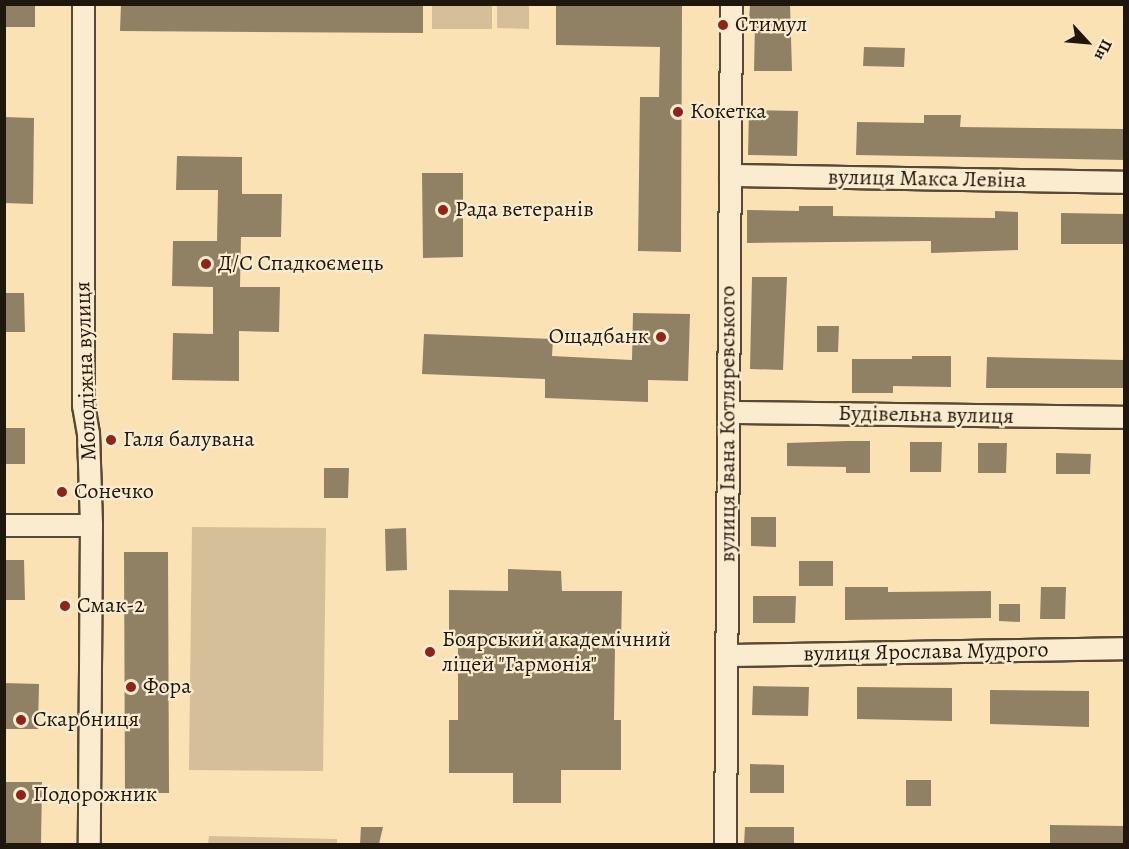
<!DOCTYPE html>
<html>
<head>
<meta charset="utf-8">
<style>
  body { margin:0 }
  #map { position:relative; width:1129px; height:849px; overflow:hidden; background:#fae2b5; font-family:Alegreya,serif }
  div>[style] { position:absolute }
  .green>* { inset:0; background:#d5bf98 }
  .building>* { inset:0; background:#918164 }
  .roads { filter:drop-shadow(2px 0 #564a36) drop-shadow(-2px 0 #564a36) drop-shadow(0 2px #564a36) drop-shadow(0 -2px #564a36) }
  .minor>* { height:21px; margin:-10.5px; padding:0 10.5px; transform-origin:10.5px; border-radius:10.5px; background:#fceccf }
  .dots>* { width:16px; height:16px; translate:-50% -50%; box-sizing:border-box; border:3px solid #fceccf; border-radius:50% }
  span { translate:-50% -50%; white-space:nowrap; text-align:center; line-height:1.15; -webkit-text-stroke:4.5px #fceccf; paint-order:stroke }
  .poi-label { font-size:22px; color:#1f170c }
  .left { translate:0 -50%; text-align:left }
  .right { translate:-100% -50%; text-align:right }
  .street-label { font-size:22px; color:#1f170c }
  .frame { position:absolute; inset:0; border:6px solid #1f170c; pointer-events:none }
  .north { position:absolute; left:1057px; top:12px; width:60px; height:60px; -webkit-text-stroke:4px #fceccf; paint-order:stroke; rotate:116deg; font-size:16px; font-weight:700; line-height:24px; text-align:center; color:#1f170c }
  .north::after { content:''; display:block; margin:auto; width:21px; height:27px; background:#1f170c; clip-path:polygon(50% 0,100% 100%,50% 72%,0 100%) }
</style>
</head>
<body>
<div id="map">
  <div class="green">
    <div style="clip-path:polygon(432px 5px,492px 5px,492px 29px,432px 29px)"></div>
    <div style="clip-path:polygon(497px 5px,529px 5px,529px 29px,497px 28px)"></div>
    <div style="clip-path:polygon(192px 527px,326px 528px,323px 771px,189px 770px)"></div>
    <div style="clip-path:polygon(209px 836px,337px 839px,337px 844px,208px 844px)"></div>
  </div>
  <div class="building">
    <div style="clip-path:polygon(4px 4px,35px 4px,35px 27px,4px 27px)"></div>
    <div style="clip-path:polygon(121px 4px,423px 4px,423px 33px,120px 31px)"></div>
    <div style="clip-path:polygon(556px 4px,682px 4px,681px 252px,638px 251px,640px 97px,659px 97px,660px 47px,556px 45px)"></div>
    <div style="clip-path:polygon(750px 4px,790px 4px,792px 71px,754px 71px,755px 22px,749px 22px)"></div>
    <div style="clip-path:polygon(864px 47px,905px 48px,904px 67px,863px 66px)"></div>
    <div style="clip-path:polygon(749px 110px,798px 111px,797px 156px,748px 155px)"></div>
    <div style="clip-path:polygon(924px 115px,961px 115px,960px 127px,1125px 129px,1125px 160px,856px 155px,857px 122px,924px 123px)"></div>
    <div style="clip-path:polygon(4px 117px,34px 118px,33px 204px,4px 203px)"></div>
    <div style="clip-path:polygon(177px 156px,242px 157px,242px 194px,282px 194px,281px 237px,241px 237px,240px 287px,280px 287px,279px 332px,239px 331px,239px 381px,172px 380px,173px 333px,213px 334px,213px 287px,172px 286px,173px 241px,217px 241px,218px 190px,176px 190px)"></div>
    <div style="clip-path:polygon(422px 173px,463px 173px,463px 257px,423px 258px)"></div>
    <div style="clip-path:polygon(799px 206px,833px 206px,833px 216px,995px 218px,995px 211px,1018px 212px,1018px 250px,931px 253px,931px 241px,747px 243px,747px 210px,799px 211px)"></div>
    <div style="clip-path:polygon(1061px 213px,1125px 214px,1125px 244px,1061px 244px)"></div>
    <div style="clip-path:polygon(752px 277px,787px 277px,783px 370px,750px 369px)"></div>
    <div style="clip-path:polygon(4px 293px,24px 293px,25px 332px,4px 332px)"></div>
    <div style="clip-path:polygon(633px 313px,690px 314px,688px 381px,648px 380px,648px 402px,545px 398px,545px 379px,422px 374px,424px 334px,553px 339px,552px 356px,632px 360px)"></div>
    <div style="clip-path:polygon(817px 326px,839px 326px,838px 352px,817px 352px)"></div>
    <div style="clip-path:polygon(912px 356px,951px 356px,951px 387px,893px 386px,893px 393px,852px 393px,852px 359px,912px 359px)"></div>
    <div style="clip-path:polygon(987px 357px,1125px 360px,1125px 388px,986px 388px)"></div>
    <div style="clip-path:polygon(4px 428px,25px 428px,25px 464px,4px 464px)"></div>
    <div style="clip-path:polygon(847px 441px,870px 441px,870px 473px,846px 473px,846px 467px,787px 466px,787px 443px)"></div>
    <div style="clip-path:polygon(910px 442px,942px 442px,941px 472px,910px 472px)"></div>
    <div style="clip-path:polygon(978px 443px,1007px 443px,1006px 473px,978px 473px)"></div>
    <div style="clip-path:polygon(1056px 453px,1091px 454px,1090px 474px,1056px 474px)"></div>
    <div style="clip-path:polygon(324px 468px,349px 468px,348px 498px,324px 498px)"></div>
    <div style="clip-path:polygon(751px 517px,776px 517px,776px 547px,751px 546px)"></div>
    <div style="clip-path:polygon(406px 528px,407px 570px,386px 571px,385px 529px)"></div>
    <div style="clip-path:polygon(124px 552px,168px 552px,169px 793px,125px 793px)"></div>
    <div style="clip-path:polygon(4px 560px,24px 560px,25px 600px,4px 600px)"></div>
    <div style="clip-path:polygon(799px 561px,833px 561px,833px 586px,799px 586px)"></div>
    <div style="clip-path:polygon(508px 569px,561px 571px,562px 591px,622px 591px,621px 647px,615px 647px,614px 720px,621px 720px,621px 770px,561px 770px,561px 803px,513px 803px,513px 773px,449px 773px,449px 720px,458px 720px,458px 645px,449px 645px,449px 590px,508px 591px)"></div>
    <div style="clip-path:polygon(845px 587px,888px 587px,888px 592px,991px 591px,991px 618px,845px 620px)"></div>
    <div style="clip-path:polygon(1041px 587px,1066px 587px,1065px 619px,1040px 619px)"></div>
    <div style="clip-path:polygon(753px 596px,796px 596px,795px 623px,753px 623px)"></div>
    <div style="clip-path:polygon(999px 604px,1020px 604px,1020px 622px,999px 621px)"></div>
    <div style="clip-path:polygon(4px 683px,39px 684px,38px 729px,4px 729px)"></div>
    <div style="clip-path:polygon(753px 686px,809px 687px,808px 716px,752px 715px)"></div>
    <div style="clip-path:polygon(857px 687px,952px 688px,952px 721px,857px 719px)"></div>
    <div style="clip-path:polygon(990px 690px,1089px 691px,1089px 727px,990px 724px)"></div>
    <div style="clip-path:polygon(750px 764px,784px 765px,784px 793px,750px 793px)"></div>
    <div style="clip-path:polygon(906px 780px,931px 780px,931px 806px,906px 806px)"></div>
    <div style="clip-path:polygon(4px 782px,42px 782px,41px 844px,4px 844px)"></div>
    <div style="clip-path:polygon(1050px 825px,1125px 826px,1125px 844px,1050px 844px)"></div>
    <div style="clip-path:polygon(361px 827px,383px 827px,379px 844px,360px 844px)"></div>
    <div style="clip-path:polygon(745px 827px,794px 827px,794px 844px,744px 844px)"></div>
  </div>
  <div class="roads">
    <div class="minor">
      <div style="left:83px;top:4px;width:401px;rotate:90deg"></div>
      <div style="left:83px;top:405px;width:28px;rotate:80deg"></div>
      <div style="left:88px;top:433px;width:92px;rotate:88.1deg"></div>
      <div style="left:91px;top:525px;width:319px;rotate:90.4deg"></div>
      <div style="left:730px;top:175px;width:394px;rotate:1deg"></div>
      <div style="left:728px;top:412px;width:396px;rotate:0.7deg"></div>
      <div style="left:4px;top:525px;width:87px"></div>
      <div style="left:727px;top:655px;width:397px;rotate:-1deg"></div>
      <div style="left:725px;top:844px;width:840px;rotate:-89.59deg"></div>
    </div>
  </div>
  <div class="dots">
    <div style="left:723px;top:25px;background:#8f2418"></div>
    <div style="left:678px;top:112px;background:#8f2418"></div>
    <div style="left:443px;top:210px;background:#8f2418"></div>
    <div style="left:206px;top:264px;background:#8f2418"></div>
    <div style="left:661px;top:337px;background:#8f2418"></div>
    <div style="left:111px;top:440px;background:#8f2418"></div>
    <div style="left:62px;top:492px;background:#8f2418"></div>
    <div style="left:65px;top:606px;background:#8f2418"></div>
    <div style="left:430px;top:652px;background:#8f2418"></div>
    <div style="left:131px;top:687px;background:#8f2418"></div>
    <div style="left:21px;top:720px;background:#8f2418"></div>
    <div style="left:21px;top:795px;background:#8f2418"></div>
  </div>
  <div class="poi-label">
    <span class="left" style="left:735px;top:25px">Стимул</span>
    <span class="left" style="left:690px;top:112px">Кокетка</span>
    <span class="left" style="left:455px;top:210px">Рада ветеранів</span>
    <span class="left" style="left:218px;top:264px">Д/С Спадкоємець</span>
    <span class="right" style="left:649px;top:337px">Ощадбанк</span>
    <span class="left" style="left:123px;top:440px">Галя балувана</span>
    <span class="left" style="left:74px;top:492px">Сонечко</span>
    <span class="left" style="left:77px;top:606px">Смак-2</span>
    <span class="left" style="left:442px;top:652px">Боярський академічний<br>ліцей "Гармонія"</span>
    <span class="left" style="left:143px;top:687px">Фора</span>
    <span class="left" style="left:33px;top:720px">Скарбниця</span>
    <span class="left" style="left:33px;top:795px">Подорожник</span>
  </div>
  <div class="street-label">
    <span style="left:927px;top:179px;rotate:1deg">вулиця Макса Левіна</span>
    <span style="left:86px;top:371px;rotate:-92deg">Молодіжна вулиця</span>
    <span style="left:926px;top:415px;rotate:1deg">Будівельна вулиця</span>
    <span style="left:728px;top:424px;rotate:-90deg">вулиця Івана Котляревського</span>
    <span style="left:926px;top:652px;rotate:-1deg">вулиця Ярослава Мудрого</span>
  </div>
  <div class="frame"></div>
  <div class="north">Пн</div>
</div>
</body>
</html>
